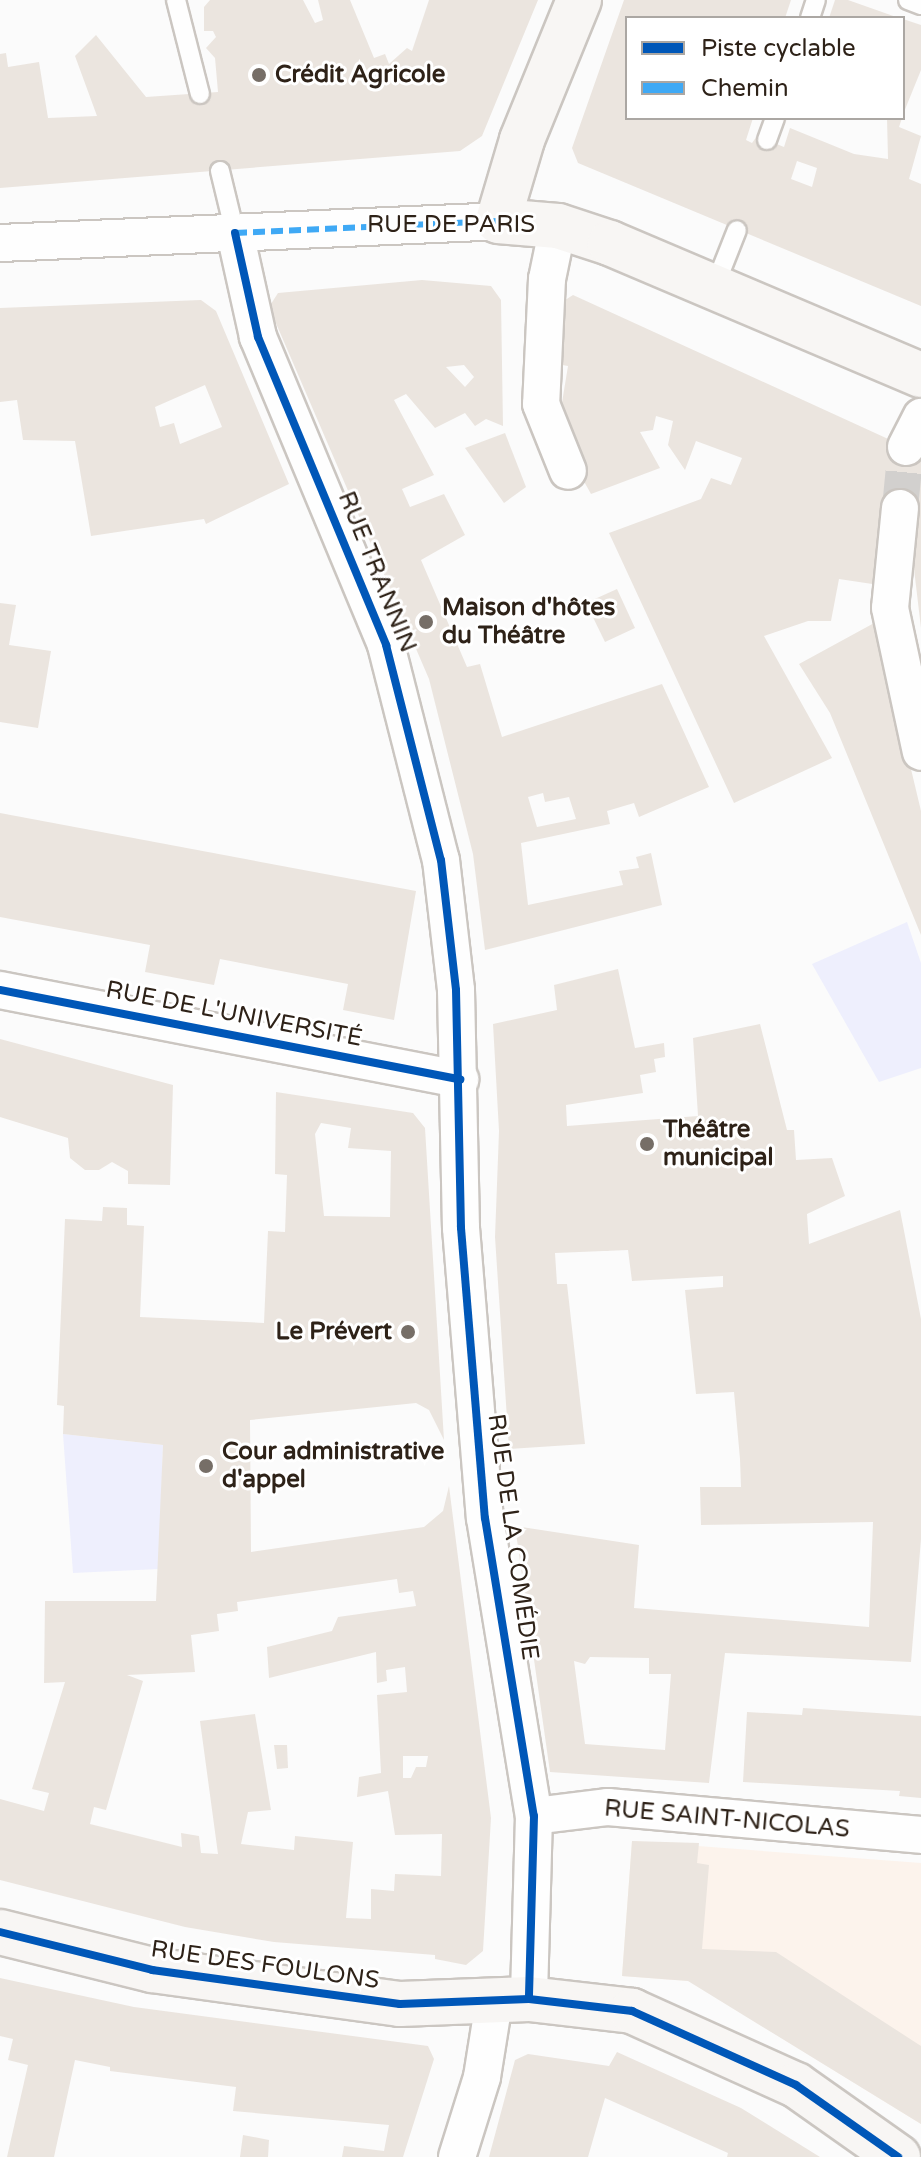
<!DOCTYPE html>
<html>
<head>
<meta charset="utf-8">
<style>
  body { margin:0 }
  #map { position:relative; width:921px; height:2157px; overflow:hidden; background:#fbfbfb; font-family:"Varela Round",sans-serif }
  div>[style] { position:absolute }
  .built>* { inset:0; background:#fcf3ec }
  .green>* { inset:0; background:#eeeffd }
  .building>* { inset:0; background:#ebe5df }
  .street-tunnel>* { height:36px; margin-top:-18px; transform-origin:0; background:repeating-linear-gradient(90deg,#d2d0ce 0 36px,transparent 0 54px) }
  .roads { filter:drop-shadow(2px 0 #cbc6c1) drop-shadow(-2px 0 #cbc6c1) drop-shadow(0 2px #cbc6c1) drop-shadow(0 -2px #cbc6c1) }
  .lane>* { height:18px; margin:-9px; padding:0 9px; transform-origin:9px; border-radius:9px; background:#fefefe }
  .street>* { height:36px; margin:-18px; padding:0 18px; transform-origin:18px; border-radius:18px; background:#fefefe }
  .secondary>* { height:44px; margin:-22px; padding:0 22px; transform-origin:22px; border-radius:22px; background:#f8f6f4 }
  .quiet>* { height:6px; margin-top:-3px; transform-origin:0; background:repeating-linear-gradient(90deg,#3fa9f5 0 12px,transparent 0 18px) }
  .cycleway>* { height:8px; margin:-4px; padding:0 4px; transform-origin:4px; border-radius:4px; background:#0057b8 }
  .dots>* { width:22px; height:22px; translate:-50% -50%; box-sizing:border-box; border:4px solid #fff; border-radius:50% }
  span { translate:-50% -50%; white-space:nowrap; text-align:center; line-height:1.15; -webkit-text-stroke:6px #fff; paint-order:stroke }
  .poi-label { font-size:24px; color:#2e2218; font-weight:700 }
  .left { translate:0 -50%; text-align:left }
  .right { translate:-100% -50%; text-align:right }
  .street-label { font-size:24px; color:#2e2218 }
  .legend { position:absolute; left:625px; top:16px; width:280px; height:104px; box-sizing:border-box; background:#fff; border:2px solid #aba7a3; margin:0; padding:10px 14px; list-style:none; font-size:24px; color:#2e2218 }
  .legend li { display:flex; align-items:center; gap:16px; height:40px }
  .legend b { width:40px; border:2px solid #aba7a3 }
</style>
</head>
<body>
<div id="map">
  <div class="built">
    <div style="clip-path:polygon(632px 1841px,921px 1863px,921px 2124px,689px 1981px,622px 1976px)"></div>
  </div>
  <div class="green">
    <div style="clip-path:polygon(907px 922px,921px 963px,921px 1068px,879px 1082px,812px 964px)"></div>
    <div style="clip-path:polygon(63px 1434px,163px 1445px,159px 1569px,73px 1573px)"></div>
  </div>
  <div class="building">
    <div style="clip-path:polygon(210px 0,303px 0,315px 23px,323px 20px,318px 0,350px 0,374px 58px,385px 54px,389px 64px,407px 48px,412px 51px,429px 0,538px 0,482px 136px,460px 151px,0 188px,0 54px,6px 53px,8px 67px,39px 62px,48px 118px,97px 116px,75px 56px,96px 35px,146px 97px,218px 92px,215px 58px,206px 48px,216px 37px,213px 31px,204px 31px,204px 7px)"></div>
    <div style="clip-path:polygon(evenodd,624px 0,791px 0,785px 18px,627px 18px,627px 118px,753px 118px,746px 140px,752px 143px,757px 136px,784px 147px,790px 128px,854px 154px,888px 159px,887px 118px,902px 118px,899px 127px,921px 136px,909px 179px,921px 184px,921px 306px,578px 163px,572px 148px,624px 0,797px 161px,817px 168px,812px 187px,791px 179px,797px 161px)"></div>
    <div style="clip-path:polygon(835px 0,848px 0,899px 18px,829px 18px)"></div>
    <div style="clip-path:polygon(903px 19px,921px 25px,921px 70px,904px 112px)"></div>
    <div style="clip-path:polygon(evenodd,422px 280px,491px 286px,501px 300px,503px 426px,486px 419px,475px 426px,465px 413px,435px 428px,406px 394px,394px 400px,434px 475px,402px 489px,410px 507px,444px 494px,465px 535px,421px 560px,467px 667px,480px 664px,502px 737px,662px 684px,709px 787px,639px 817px,634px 803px,607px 811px,610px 824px,521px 843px,528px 905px,623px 885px,619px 871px,639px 868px,636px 857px,651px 853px,662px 905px,485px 950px,473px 854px,429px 679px,269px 307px,278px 293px,422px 280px,464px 365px,474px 377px,465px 387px,446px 367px,464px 365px,422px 280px,543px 793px,545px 802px,569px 797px,576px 819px,537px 827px,528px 797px,543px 793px)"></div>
    <div style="clip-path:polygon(573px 295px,921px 454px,921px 628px,907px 510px,879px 585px,839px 579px,831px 621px,808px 621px,764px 636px,832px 758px,734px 803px,609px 533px,701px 499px,711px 478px,731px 485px,742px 458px,696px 441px,685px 470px,668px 445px,673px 421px,656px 416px,653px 430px,640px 432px,660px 468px,591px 494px,557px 433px,568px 366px,557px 364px,559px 304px)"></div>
    <div style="clip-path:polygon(evenodd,201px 300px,216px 311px,289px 484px,206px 524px,204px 519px,91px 536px,75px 441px,23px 440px,17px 400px,0 402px,0 308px,201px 300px,205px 385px,222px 427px,180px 444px,174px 423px,160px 427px,155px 407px,205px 385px)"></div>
    <div style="clip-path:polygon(505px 433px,526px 487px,504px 503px,465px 448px)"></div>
    <div style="clip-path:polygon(617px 589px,635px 628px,605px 642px,586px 603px)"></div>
    <div style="clip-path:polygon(0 603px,16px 605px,9px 645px,51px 651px,38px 728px,0 722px)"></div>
    <div style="clip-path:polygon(876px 622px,921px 811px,921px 935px,830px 713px,799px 664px)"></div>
    <div style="clip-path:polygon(0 813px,416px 891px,394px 1020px,343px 1010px,348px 984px,220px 959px,214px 985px,145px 972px,150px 945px,0 917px)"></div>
    <div style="clip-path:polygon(evenodd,618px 969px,635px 1048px,664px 1043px,665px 1057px,654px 1059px,656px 1072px,640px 1075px,643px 1093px,566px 1105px,567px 1126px,698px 1116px,693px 1038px,760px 1024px,787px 1130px,794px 1130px,796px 1160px,832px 1158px,845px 1196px,807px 1214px,809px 1244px,900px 1210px,921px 1319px,921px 1539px,911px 1662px,725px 1653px,709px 1783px,550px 1772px,515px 1526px,639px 1545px,634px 1608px,869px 1627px,873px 1522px,701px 1525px,700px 1487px,741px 1487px,740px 1459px,734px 1392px,696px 1394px,685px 1290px,723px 1287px,723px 1276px,632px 1281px,628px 1250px,555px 1253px,557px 1284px,567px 1284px,585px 1444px,509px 1449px,495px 1237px,499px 1131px,493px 1024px,557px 1010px,554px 985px,618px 969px,590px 1657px,649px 1658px,649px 1674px,671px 1674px,665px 1750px,585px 1744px,574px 1661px,585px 1664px,590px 1657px)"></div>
    <div style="clip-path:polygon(0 1039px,173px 1085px,170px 1185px,128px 1184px,128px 1171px,112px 1162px,99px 1170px,85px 1170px,70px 1158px,68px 1138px,0 1117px)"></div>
    <div style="clip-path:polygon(evenodd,276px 1092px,413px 1113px,425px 1128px,444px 1440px,429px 1410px,416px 1403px,250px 1420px,251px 1552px,424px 1527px,443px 1511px,449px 1486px,491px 1818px,483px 1951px,466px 1965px,435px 1959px,435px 1955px,274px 1942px,185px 1927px,0 1880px,0 1799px,44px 1811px,49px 1793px,32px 1789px,65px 1682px,44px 1683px,45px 1601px,156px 1601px,163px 1445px,63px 1434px,64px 1406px,57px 1405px,65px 1219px,102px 1221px,103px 1207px,127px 1208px,127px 1225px,144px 1226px,140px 1317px,264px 1323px,268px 1231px,285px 1232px,287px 1175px,275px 1174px,276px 1092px,321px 1123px,351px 1128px,348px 1148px,391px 1151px,390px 1217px,324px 1216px,315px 1134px,321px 1123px,276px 1092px,397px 1579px,399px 1593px,413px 1591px,416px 1606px,338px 1617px,332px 1631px,267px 1647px,269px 1678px,376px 1652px,377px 1683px,387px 1681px,386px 1670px,405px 1667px,407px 1692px,377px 1695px,381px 1773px,359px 1777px,357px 1797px,388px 1791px,395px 1835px,442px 1834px,441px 1876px,395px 1874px,394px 1891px,371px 1889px,371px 1919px,346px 1918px,353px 1842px,295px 1836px,294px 1850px,241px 1844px,248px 1812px,271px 1810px,255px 1714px,200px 1721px,218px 1854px,201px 1853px,199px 1836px,181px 1833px,182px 1847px,90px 1824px,94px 1807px,106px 1810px,143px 1681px,127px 1675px,195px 1672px,191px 1635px,219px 1631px,217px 1614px,238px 1611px,237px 1602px,397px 1579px,276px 1092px,403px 1756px,428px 1756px,426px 1767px,416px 1767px,411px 1778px,403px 1778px,403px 1756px)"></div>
    <div style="clip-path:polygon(803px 1708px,921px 1716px,921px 1798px,899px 1796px,900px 1791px,743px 1782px,747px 1712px,802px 1715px)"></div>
    <div style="clip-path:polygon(274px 1745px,287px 1745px,288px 1768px,277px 1769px)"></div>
    <div style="clip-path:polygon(632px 1841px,699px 1843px,697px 1863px,709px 1865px,702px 1949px,776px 1952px,921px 2046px,921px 2124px,688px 1981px,622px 1976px)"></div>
    <div style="clip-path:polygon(0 1978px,134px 2007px,428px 2046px,434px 2059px,403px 2157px,342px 2157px,344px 2146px,384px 2151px,389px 2125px,233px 2111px,236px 2087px,110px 2071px,110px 2067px,75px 2060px,54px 2157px,7px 2157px,28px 2065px,8px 2060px,13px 2039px,0 2036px)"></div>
    <div style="clip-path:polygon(617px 2052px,741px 2108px,820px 2157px,727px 2157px,728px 2153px,605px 2098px,588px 2157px,489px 2157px,515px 2060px,528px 2054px,609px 2066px)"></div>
    <div style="clip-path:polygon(243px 2135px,269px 2140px,268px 2157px,240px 2157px)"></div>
  </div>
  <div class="street-tunnel">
    <div style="left:900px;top:508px;width:61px;rotate:-84.4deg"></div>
  </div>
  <div class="roads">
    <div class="lane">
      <div style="left:176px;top:0;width:97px;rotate:75.7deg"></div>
      <div style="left:908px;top:0;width:14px;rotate:21deg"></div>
      <div style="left:810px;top:18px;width:19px;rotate:-72deg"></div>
      <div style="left:767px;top:140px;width:23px;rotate:-70deg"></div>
      <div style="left:220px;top:171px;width:64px;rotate:76.4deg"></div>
      <div style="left:714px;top:288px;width:62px;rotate:-68.4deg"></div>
    </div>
    <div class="street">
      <div style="left:558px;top:226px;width:54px;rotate:101.7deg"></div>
      <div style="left:547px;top:279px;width:125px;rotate:92.7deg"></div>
      <div style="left:541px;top:404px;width:72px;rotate:68.1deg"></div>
      <div style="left:235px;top:233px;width:107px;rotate:77.5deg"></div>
      <div style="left:258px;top:337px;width:334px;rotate:67.4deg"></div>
      <div style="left:386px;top:645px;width:222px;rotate:75.7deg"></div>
      <div style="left:441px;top:860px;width:131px;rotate:83.4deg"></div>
      <div style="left:456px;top:990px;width:238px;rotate:88.8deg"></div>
      <div style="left:461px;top:1228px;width:291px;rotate:85.3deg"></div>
      <div style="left:485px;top:1518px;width:302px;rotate:80.7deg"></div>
      <div style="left:534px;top:1816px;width:183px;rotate:91.6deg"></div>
      <div style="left:0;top:243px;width:498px;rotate:-2.5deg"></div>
      <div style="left:906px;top:447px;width:34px;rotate:-63deg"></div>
      <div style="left:900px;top:508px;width:100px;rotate:95.7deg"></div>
      <div style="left:890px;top:608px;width:147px;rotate:77.9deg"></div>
      <div style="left:0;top:990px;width:469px;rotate:11deg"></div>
      <div style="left:534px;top:1816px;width:75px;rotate:-6.9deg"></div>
      <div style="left:608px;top:1807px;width:314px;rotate:5.1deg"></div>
      <div style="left:457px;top:2157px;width:84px;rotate:-72.6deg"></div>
      <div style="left:482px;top:2077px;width:76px;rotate:-80.9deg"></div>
    </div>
    <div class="secondary">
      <div style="left:579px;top:0;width:151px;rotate:112.2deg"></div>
      <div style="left:522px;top:140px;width:84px;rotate:106.5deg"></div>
      <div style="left:498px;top:221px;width:60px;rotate:4.8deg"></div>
      <div style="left:558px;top:226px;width:55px;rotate:18.1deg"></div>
      <div style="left:610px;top:243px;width:338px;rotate:23deg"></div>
      <div style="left:0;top:1932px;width:157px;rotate:14deg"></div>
      <div style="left:152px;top:1970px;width:250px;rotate:7.8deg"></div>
      <div style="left:400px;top:2004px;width:129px;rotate:-2.2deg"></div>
      <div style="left:529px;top:1999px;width:104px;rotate:6.6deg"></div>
      <div style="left:632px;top:2011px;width:180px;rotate:24.3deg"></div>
      <div style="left:796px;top:2085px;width:125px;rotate:35.2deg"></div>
    </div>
  </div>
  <div class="quiet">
    <div style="left:235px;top:233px;width:263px;rotate:-2.6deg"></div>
  </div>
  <div class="cycleway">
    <div style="left:235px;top:233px;width:107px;rotate:77.5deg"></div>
    <div style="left:258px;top:337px;width:334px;rotate:67.4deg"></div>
    <div style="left:386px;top:645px;width:222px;rotate:75.7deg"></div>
    <div style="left:441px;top:860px;width:131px;rotate:83.4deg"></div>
    <div style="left:456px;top:990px;width:238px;rotate:88.8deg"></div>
    <div style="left:461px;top:1228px;width:291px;rotate:85.3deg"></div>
    <div style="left:485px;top:1518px;width:302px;rotate:80.7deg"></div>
    <div style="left:534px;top:1816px;width:183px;rotate:91.6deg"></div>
    <div style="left:0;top:990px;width:469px;rotate:11deg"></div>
    <div style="left:0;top:1932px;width:157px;rotate:14deg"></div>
    <div style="left:152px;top:1970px;width:250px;rotate:7.8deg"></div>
    <div style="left:400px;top:2004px;width:129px;rotate:-2.2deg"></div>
    <div style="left:529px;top:1999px;width:104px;rotate:6.6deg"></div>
    <div style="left:632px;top:2011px;width:180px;rotate:24.3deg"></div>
    <div style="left:796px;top:2085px;width:125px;rotate:35.2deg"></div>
  </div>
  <div class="dots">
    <div style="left:259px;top:75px;background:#766e67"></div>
    <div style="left:426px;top:622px;background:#766e67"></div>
    <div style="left:647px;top:1144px;background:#766e67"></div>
    <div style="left:408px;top:1332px;background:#766e67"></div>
    <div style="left:206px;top:1466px;background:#766e67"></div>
  </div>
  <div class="poi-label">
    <span class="left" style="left:275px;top:75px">Crédit Agricole</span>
    <span class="left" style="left:442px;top:622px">Maison d'hôtes<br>du Théâtre</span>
    <span class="left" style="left:663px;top:1144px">Théâtre<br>municipal</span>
    <span class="right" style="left:392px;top:1332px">Le Prévert</span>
    <span class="left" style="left:222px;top:1466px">Cour administrative<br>d'appel</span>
  </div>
  <div class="street-label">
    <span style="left:451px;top:225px">RUE DE PARIS</span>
    <span style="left:377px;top:572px;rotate:68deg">RUE TRANNIN</span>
    <span style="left:234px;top:1014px;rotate:11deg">RUE DE L'UNIVERSITÉ</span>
    <span style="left:513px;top:1537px;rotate:82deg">RUE DE LA COMÉDIE</span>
    <span style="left:727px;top:1819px;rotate:5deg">RUE SAINT-NICOLAS</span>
    <span style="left:265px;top:1965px;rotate:8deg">RUE DES FOULONS</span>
  </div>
  <ul class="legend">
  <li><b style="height:10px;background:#0057b8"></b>Piste cyclable</li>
  <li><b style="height:10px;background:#3fa9f5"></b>Chemin</li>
  </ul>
</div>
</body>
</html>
